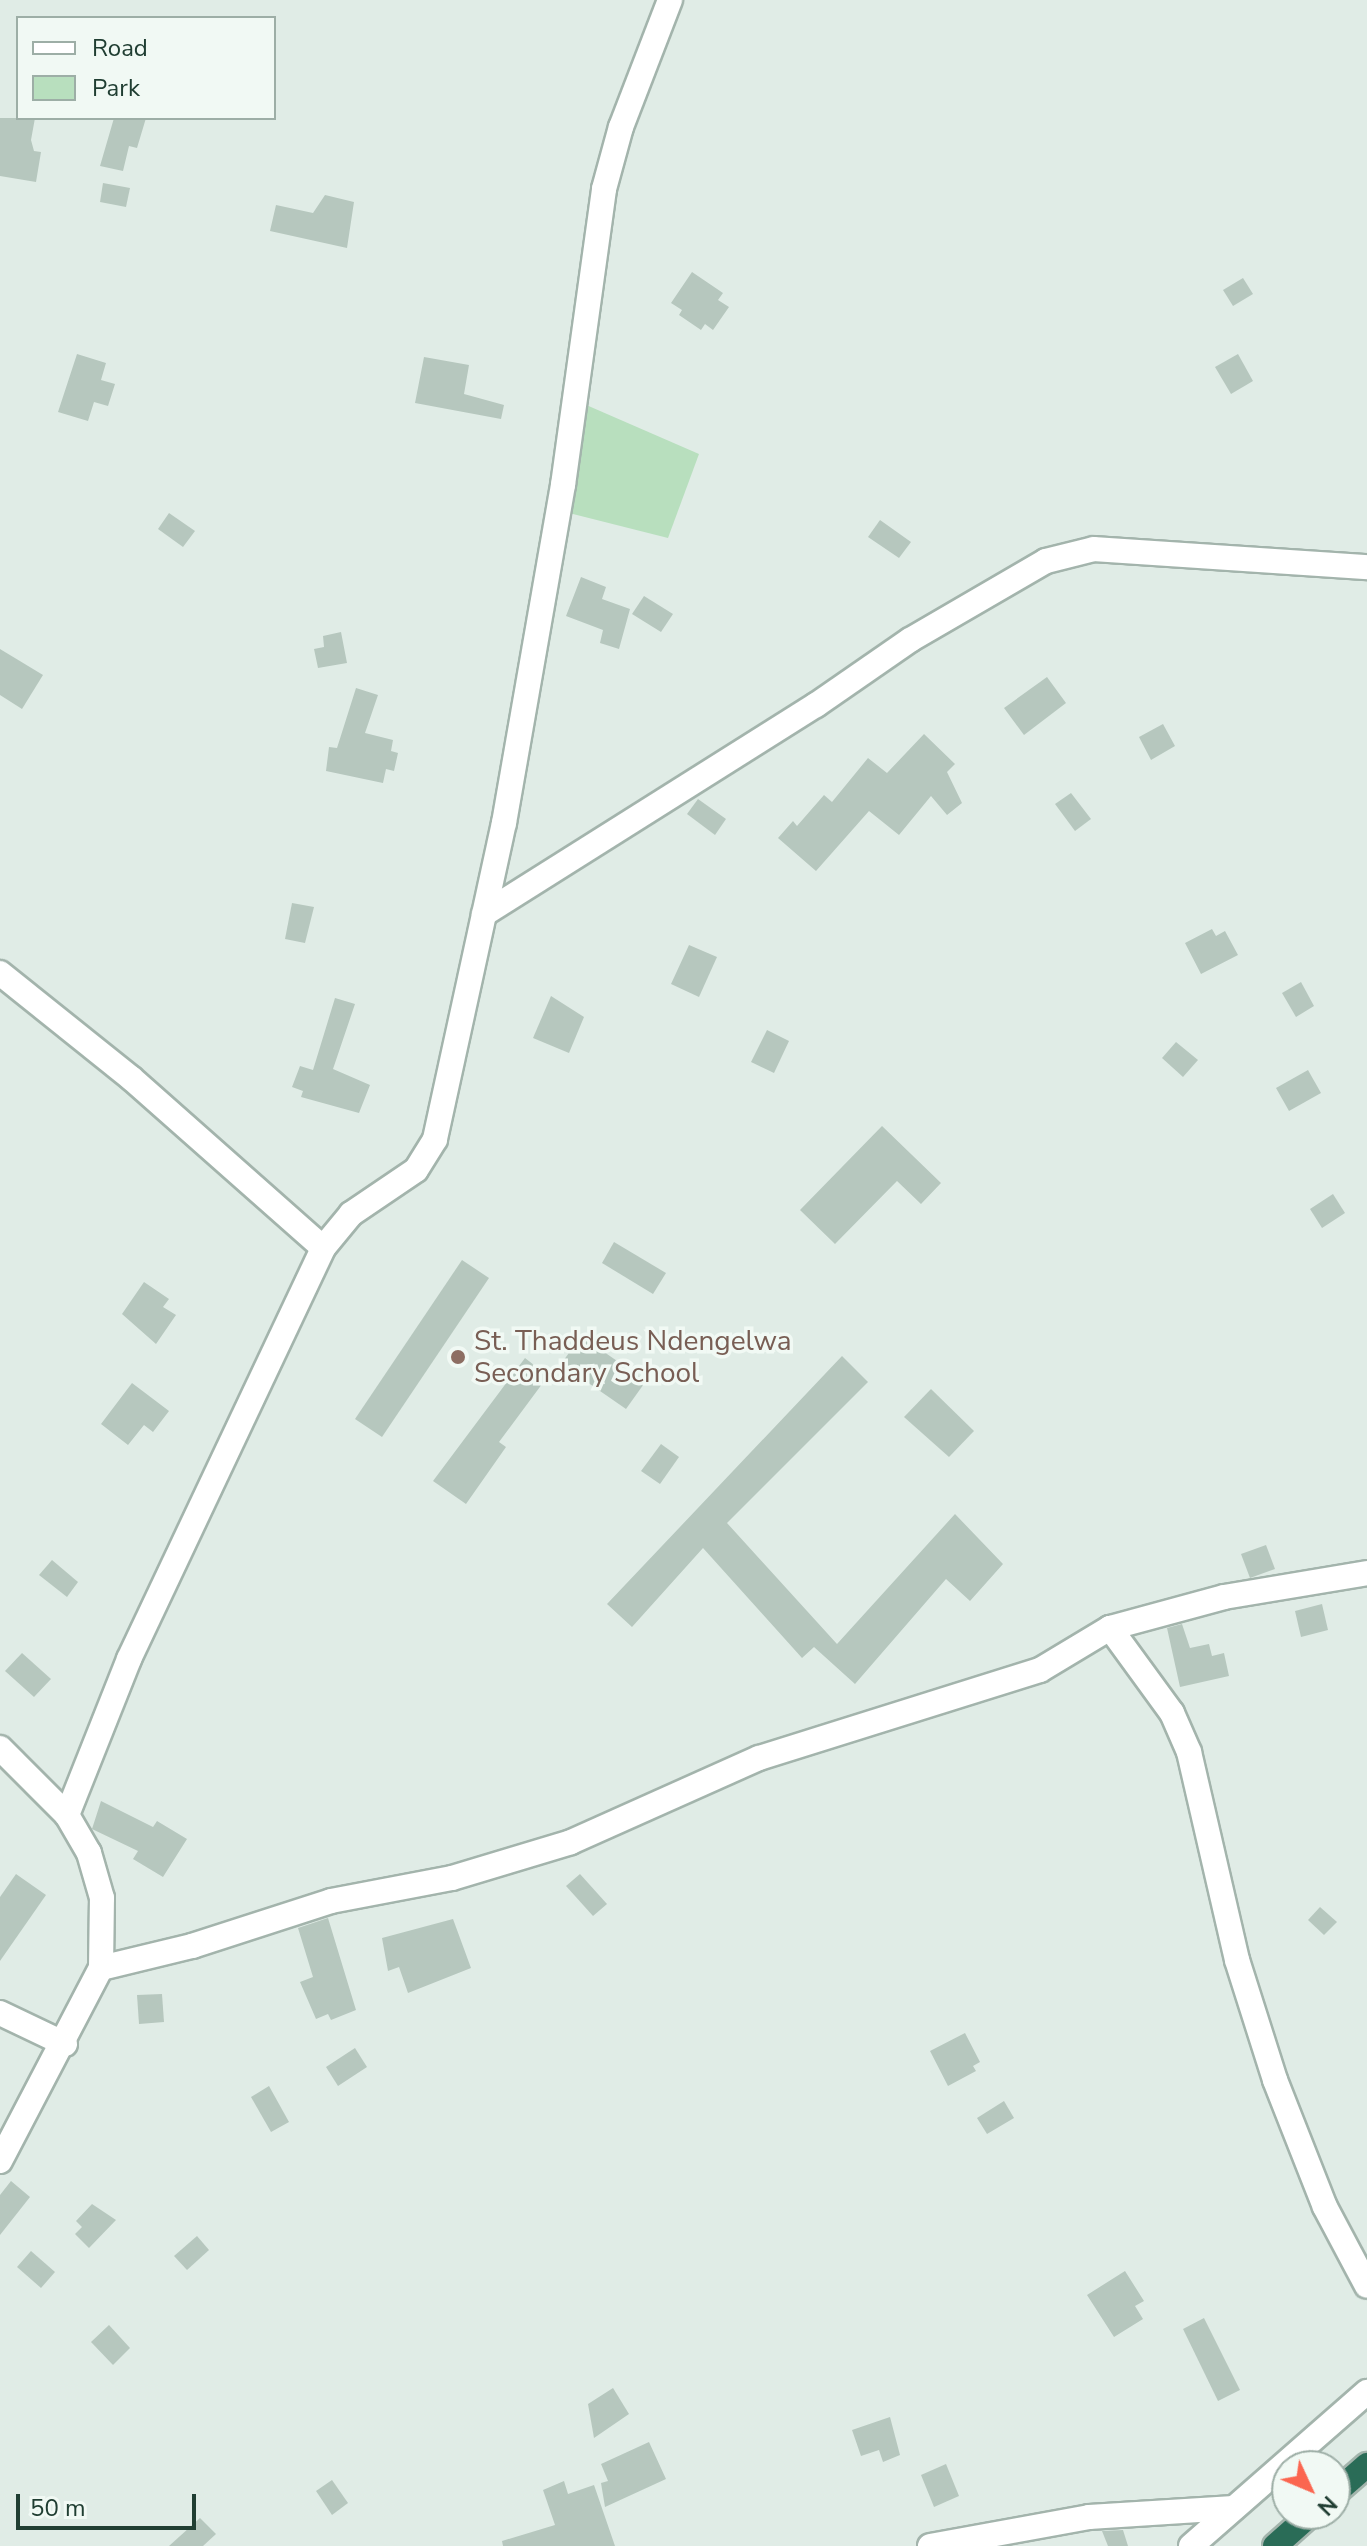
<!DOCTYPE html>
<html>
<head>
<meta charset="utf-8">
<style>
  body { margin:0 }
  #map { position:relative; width:1367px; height:2546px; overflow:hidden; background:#e0ece6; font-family:"Nunito Sans",sans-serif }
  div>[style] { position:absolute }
  .green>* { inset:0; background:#b8dfbe }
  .building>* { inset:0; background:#b6c7be }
  .roads { filter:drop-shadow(2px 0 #a3b4ac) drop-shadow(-2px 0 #a3b4ac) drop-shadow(0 2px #a3b4ac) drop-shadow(0 -2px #a3b4ac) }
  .street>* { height:24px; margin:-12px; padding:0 12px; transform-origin:12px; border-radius:12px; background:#fff }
  .highway>* { height:24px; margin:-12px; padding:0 12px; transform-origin:12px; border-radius:12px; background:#2a6c57 }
  .dots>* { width:22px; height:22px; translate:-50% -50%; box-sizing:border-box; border:4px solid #f1f9f4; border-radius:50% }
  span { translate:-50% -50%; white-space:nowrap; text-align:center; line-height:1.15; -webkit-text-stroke:7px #f1f9f4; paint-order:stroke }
  .education-label { font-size:28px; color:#785e54 }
  .left { translate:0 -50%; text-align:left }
  .legend { position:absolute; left:16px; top:16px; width:260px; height:104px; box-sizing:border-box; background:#f1f9f4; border:2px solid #9daea6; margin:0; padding:10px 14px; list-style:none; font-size:24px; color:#203e32 }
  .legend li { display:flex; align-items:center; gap:16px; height:40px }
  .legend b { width:40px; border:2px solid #9daea6 }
  .north { position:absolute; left:1271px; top:2450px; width:80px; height:80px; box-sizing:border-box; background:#f1f9f4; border:2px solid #9daea6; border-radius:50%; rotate:134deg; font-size:22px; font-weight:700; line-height:32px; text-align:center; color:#203e32 }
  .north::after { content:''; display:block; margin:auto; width:28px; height:36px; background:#fb6650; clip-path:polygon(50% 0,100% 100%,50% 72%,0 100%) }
  .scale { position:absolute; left:16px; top:2494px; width:180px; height:36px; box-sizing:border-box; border:4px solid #203e32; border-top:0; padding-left:10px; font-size:24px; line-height:28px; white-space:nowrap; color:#203e32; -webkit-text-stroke:6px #f1f9f4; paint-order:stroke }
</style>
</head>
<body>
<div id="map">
  <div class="green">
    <div style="clip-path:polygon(584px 404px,699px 454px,668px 538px,569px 513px)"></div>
  </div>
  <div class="building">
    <div style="clip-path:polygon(0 118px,35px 118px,31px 140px,34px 151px,41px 152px,36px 182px,0 176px)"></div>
    <div style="clip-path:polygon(114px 118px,146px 118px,137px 148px,129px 146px,123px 171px,100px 166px)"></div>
    <div style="clip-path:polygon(103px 183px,130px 188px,126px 207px,100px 202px)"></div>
    <div style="clip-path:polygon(325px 195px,354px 202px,347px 248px,270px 231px,276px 205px,313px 213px)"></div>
    <div style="clip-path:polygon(692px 272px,723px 293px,718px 300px,729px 307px,713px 330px,705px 324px,701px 330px,679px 315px,682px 310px,671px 303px)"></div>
    <div style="clip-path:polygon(1243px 278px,1253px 294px,1233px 306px,1223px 290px)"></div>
    <div style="clip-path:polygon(77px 354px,106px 363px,101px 380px,115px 384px,108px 406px,94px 402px,88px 421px,58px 412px)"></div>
    <div style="clip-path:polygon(1238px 354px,1253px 381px,1231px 394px,1215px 367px)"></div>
    <div style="clip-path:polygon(424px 357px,469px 365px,464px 394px,504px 405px,501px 419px,415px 403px)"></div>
    <div style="clip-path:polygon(169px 513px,195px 531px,183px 547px,158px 529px)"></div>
    <div style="clip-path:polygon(880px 520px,911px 542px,899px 558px,868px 537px)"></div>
    <div style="clip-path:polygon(581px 577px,606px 587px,602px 599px,630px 609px,619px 649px,600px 643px,603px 630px,566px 616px)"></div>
    <div style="clip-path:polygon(644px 596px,673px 614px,661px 632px,632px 614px)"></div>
    <div style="clip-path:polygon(341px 632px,347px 663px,318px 668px,314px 649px,324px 647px,323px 636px)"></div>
    <div style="clip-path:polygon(0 649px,43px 675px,22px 709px,0 695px)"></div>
    <div style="clip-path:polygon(1047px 677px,1066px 703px,1024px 735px,1004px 708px)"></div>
    <div style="clip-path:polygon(356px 688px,378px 695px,365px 733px,393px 740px,391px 751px,398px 753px,394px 771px,386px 769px,383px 783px,326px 771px,329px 747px,337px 748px)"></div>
    <div style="clip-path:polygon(1163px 724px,1175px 746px,1151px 760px,1139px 737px)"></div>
    <div style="clip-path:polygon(924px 734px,955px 764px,947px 772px,962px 803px,947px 815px,931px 796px,899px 835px,869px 811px,816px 871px,778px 838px,793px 821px,797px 826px,824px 795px,832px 802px,868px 758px,887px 773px)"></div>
    <div style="clip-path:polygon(1071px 793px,1091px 819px,1075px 831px,1055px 804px)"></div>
    <div style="clip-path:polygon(698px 799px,726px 819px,715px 835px,687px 814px)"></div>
    <div style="clip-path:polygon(292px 903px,314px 907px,305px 943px,285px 939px)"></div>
    <div style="clip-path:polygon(1212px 929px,1216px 936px,1225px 931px,1238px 955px,1201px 974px,1185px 943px)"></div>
    <div style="clip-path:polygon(689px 945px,717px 957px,699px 997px,671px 984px)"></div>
    <div style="clip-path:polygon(1301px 982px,1314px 1006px,1296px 1017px,1282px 993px)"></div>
    <div style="clip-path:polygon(551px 996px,584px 1017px,569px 1053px,533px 1038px)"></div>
    <div style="clip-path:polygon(335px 998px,355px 1004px,333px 1069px,370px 1085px,359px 1113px,301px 1097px,303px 1091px,292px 1087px,300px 1066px,313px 1070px)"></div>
    <div style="clip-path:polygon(767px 1030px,789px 1041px,774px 1073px,751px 1062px)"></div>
    <div style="clip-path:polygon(1176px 1042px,1198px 1060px,1183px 1077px,1162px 1058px)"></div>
    <div style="clip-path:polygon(1308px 1070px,1321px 1093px,1289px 1111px,1276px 1088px)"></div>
    <div style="clip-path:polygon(882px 1126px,941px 1183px,921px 1204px,897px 1181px,835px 1244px,800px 1210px)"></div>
    <div style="clip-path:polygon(1333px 1194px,1345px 1213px,1322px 1228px,1310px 1209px)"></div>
    <div style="clip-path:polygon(614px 1242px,666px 1273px,653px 1294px,602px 1263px)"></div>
    <div style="clip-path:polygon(462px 1260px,489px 1278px,382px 1437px,355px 1419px)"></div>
    <div style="clip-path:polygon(144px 1282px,169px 1299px,163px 1307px,176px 1315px,156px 1344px,122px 1314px)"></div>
    <div style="clip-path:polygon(581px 1336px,646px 1381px,626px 1409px,561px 1364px)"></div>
    <div style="clip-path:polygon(842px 1356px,868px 1382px,727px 1523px,837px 1644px,955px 1514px,1003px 1564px,970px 1601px,946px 1579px,855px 1684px,814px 1647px,802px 1658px,703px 1548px,632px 1627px,607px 1604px)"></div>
    <div style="clip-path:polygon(525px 1358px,548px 1376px,499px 1442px,506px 1447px,466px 1504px,433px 1481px)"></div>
    <div style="clip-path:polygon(132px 1383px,169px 1411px,153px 1432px,144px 1425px,128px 1445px,101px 1424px)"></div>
    <div style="clip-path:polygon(931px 1389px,974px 1431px,949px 1457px,904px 1417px)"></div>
    <div style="clip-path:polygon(661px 1444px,679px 1457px,660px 1484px,641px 1471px)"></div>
    <div style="clip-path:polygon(1266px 1545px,1275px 1569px,1250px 1578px,1241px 1554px)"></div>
    <div style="clip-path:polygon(52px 1560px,78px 1582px,67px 1597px,39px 1575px)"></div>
    <div style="clip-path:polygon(1322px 1604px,1328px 1630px,1301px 1637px,1295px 1611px)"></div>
    <div style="clip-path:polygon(1182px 1624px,1190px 1648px,1209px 1644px,1212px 1656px,1224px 1653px,1229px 1676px,1180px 1687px,1167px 1628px)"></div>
    <div style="clip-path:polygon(22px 1653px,51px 1679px,34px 1697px,5px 1671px)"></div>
    <div style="clip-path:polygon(101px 1801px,153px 1827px,157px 1821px,187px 1839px,163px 1877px,133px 1859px,138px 1851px,92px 1829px)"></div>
    <div style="clip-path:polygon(16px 1874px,46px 1895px,0 1961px,0 1897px)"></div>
    <div style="clip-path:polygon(580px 1874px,607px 1904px,593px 1916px,566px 1886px)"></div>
    <div style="clip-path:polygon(1320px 1907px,1337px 1922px,1324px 1935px,1308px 1920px)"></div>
    <div style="clip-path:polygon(328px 1918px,356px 2010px,331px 2020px,328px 2014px,316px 2019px,300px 1982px,313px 1977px,298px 1928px)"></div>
    <div style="clip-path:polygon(453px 1919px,471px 1968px,408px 1993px,399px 1967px,388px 1971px,382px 1938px)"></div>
    <div style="clip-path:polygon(162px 1994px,164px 2022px,139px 2024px,137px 1995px)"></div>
    <div style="clip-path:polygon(965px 2033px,980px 2062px,973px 2066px,976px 2071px,948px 2086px,930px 2051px)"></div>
    <div style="clip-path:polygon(355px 2048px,367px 2067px,338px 2086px,326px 2067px)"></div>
    <div style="clip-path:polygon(269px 2086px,289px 2122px,271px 2132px,251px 2097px)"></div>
    <div style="clip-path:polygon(1004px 2101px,1014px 2118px,987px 2134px,977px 2118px)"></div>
    <div style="clip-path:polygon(11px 2181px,30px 2197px,0 2235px,0 2195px)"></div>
    <div style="clip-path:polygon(92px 2204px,116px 2220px,89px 2248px,75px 2234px,82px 2227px,76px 2221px)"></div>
    <div style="clip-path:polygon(197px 2236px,209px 2250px,187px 2270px,174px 2256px)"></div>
    <div style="clip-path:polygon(31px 2251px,55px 2272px,41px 2288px,17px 2267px)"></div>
    <div style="clip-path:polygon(1125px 2271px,1144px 2301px,1135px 2306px,1143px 2319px,1114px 2337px,1087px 2295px)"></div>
    <div style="clip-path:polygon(1204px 2318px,1240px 2390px,1218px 2401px,1183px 2329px)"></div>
    <div style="clip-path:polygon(109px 2325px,130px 2348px,113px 2365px,91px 2342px)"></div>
    <div style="clip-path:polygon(613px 2388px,629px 2414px,594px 2438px,588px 2404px)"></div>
    <div style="clip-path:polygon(890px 2417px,900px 2455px,883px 2462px,879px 2450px,861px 2456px,852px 2430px)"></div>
    <div style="clip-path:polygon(649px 2442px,666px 2479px,605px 2507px,601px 2483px,608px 2481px,601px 2464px)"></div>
    <div style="clip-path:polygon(946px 2464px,959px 2496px,934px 2507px,921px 2475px)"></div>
    <div style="clip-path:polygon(332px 2480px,348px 2503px,332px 2515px,316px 2491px)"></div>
    <div style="clip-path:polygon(564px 2481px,568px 2494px,594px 2485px,615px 2546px,503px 2546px,502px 2541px,555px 2525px,543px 2490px)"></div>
    <div style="clip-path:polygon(200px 2518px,216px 2534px,203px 2546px,169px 2546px)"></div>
    <div style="clip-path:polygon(1123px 2530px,1128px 2546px,1108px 2546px,1102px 2531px)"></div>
  </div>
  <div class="roads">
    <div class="street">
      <div style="left:484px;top:914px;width:392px;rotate:-32.2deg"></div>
      <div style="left:816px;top:705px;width:114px;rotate:-34.7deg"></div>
      <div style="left:910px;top:640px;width:157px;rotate:-30.2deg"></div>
      <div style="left:1046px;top:561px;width:49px;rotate:-14deg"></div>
      <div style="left:1094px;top:549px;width:274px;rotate:3.8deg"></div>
      <div style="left:0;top:973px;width:168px;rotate:38.7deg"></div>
      <div style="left:131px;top:1078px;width:256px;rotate:41.5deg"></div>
      <div style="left:323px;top:1248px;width:44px;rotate:-50.5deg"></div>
      <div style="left:351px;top:1214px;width:78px;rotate:-34.1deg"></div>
      <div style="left:416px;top:1170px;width:36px;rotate:-58deg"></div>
      <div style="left:435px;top:1139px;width:323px;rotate:-77.7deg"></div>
      <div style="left:504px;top:823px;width:343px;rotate:-80.1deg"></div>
      <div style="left:563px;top:485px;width:299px;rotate:-82.1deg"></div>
      <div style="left:604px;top:189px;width:64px;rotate:-74.7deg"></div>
      <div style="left:621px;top:127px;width:136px;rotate:-68.9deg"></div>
      <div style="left:1110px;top:1628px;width:118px;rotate:-15.2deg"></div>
      <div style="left:1224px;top:1597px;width:145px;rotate:-9.5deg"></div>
      <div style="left:0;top:1748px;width:95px;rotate:45deg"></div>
      <div style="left:101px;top:1968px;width:94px;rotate:-13.6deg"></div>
      <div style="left:192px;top:1946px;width:146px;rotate:-17.9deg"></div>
      <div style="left:331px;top:1901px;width:123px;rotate:-10.8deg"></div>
      <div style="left:452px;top:1878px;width:124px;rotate:-16.8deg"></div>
      <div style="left:571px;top:1842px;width:206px;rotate:-24.1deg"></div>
      <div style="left:759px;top:1758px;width:294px;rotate:-17.4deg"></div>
      <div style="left:1040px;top:1670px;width:82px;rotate:-31deg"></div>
      <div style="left:1110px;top:1628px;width:105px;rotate:53.9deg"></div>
      <div style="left:1172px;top:1713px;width:43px;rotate:66.4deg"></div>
      <div style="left:1189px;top:1752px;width:213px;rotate:77deg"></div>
      <div style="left:1237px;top:1960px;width:126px;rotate:72.4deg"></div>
      <div style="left:1275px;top:2080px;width:136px;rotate:68.5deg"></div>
      <div style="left:1325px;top:2207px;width:89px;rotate:62deg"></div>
      <div style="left:0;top:2013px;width:72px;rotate:25.5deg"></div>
      <div style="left:0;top:2161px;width:218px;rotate:-62.4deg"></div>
      <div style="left:101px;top:1968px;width:70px;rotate:-89.2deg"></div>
      <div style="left:102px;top:1898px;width:47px;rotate:-106.1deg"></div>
      <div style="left:89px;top:1853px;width:44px;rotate:-120.1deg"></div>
      <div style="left:67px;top:1815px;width:168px;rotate:-68.3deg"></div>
      <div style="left:129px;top:1659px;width:454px;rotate:-64.7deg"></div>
      <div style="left:930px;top:2546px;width:162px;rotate:-10.3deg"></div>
      <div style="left:1089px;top:2517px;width:145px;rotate:-3.6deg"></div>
      <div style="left:1191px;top:2546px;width:234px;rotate:-41.2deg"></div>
    </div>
    <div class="highway">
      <div style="left:1335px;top:2493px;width:43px;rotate:-41.2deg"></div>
      <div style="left:1275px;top:2546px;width:48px;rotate:-41.6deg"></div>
    </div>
  </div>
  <div class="dots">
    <div style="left:458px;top:1357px;background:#8d6e63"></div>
  </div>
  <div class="education-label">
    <span class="left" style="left:474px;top:1357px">St. Thaddeus Ndengelwa<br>Secondary School</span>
  </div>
  <ul class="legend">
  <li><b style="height:10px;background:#fff"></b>Road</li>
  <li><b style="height:22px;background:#b8dfbe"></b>Park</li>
  </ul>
  <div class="north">N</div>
  <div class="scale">50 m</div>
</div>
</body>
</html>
